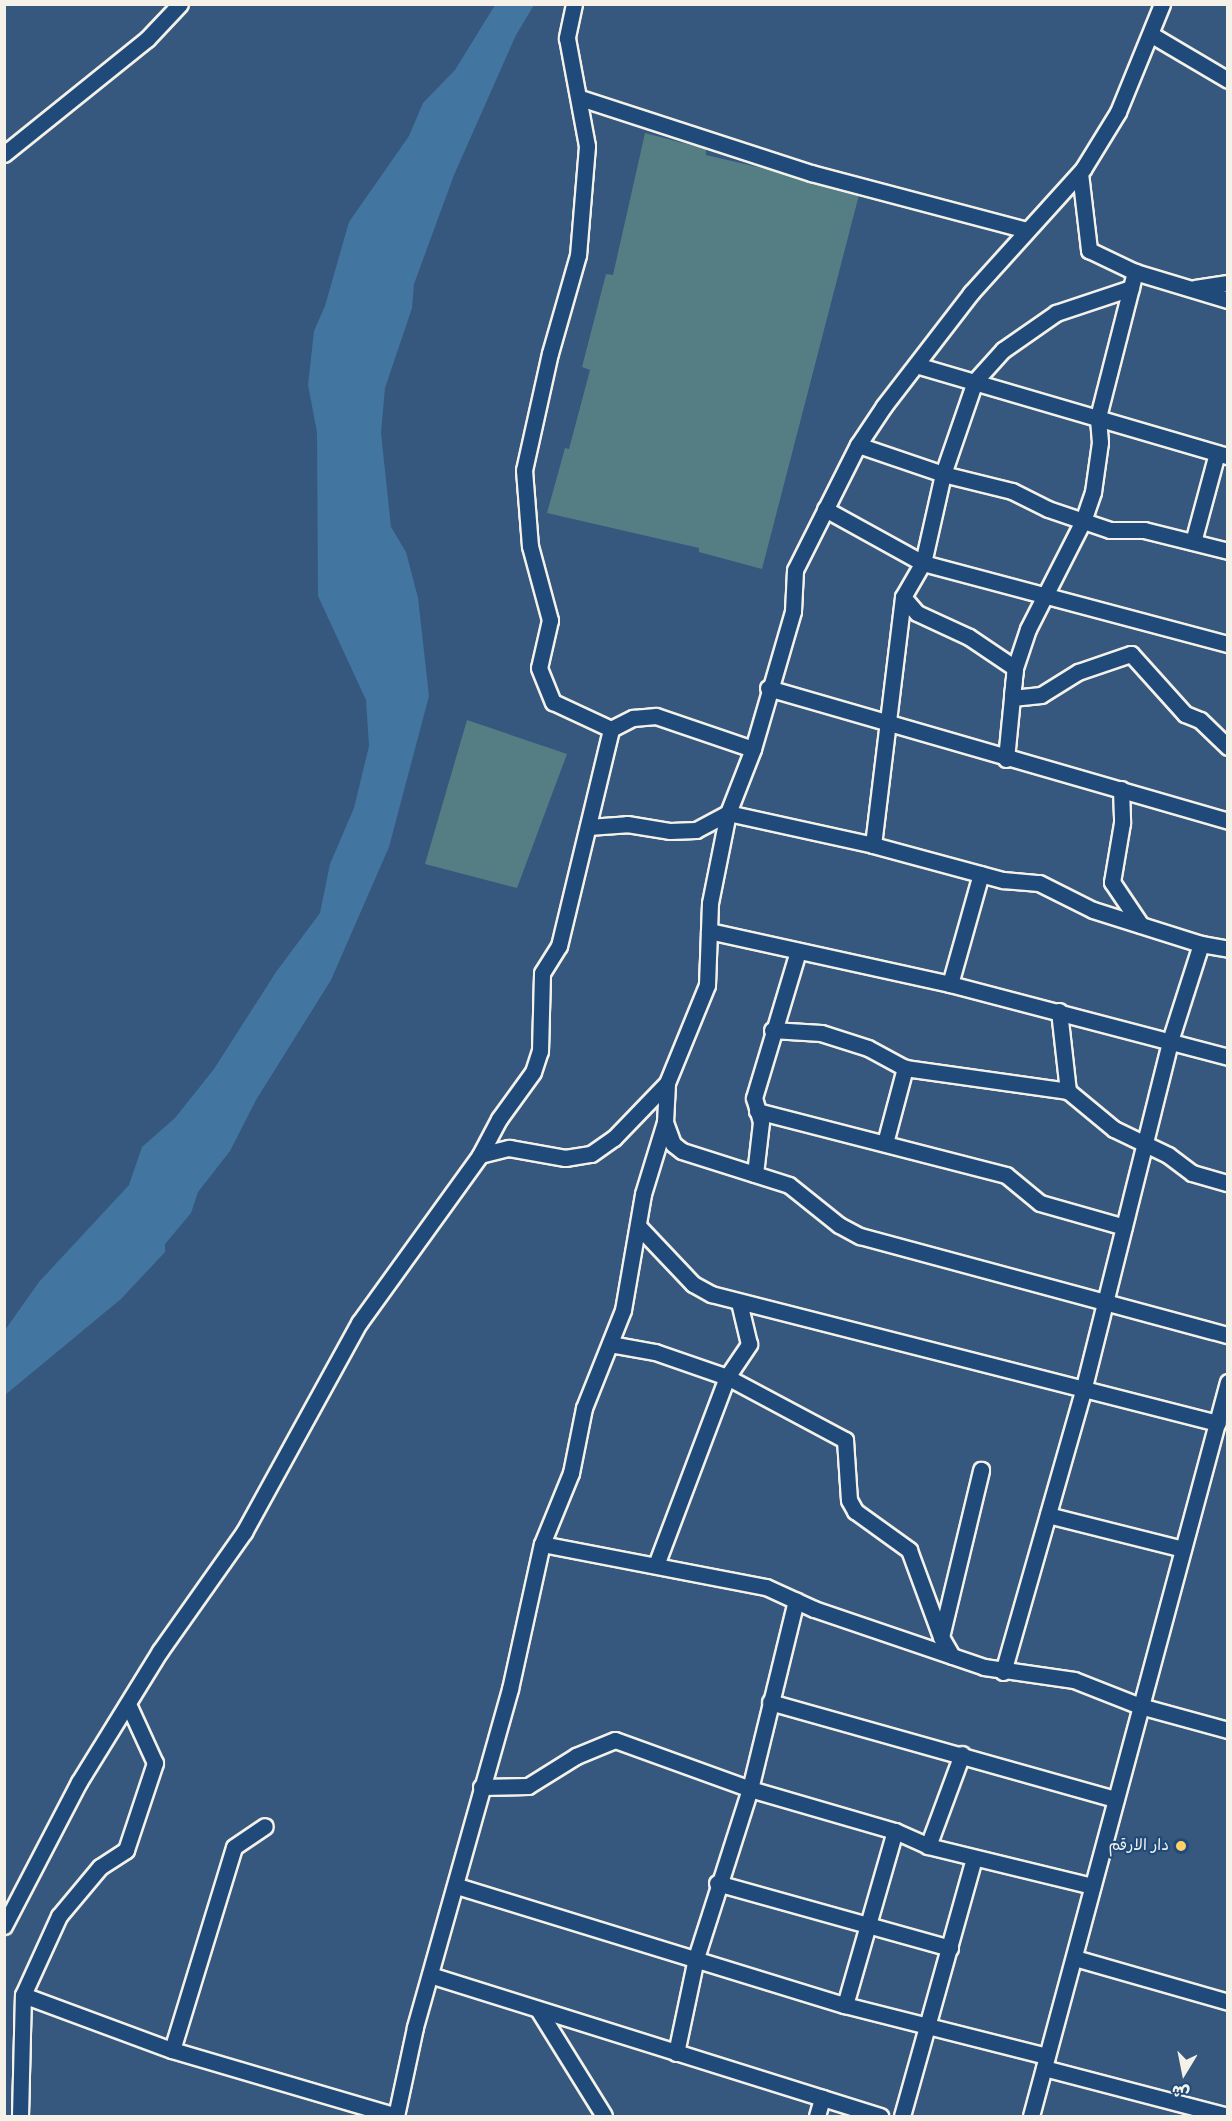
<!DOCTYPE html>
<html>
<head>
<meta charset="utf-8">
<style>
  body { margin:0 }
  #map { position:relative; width:1232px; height:2121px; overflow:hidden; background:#36587e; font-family:"Balsamiq Sans","Playpen Sans Arabic",sans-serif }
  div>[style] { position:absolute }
  .green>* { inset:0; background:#547d84 }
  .water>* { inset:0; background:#42759f }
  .roads { filter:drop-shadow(2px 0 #f4f1e8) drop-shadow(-2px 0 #f4f1e8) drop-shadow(0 2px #f4f1e8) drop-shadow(0 -2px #f4f1e8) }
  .minor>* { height:15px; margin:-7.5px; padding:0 7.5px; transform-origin:7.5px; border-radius:7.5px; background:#1f4a7a }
  .dots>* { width:16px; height:16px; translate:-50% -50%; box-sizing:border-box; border:3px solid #1f4a7a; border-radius:50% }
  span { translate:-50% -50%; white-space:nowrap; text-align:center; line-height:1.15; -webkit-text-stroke:4.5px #1f4a7a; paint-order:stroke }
  .poi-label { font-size:16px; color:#f4f1e8 }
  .right { translate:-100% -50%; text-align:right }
  .frame { position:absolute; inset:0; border:6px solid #f4f1e8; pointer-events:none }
  .north { position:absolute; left:1154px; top:2043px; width:60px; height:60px; -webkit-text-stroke:4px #1f4a7a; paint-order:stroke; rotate:190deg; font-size:16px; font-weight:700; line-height:24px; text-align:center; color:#f4f1e8 }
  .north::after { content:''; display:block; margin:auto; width:21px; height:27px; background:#f4f1e8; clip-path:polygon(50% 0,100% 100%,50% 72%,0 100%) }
</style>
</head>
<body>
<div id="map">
  <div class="green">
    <div style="clip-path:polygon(645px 133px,706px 149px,706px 155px,860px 191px,762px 569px,699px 552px,699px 548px,547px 513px,565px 448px,569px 449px,590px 370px,582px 367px,606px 274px,613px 275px)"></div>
    <div style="clip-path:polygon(467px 720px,567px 754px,517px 888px,425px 864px)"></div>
  </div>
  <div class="water">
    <div style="clip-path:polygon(495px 5px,534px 5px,516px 35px,454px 175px,414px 284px,412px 308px,385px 388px,381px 433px,391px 527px,406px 552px,418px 598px,429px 696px,389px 847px,331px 980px,256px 1100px,230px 1151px,198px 1192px,191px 1213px,165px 1244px,165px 1252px,121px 1299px,5px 1395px,5px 1330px,39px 1282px,129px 1185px,142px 1147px,175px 1118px,214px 1069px,276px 972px,320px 913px,330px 864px,354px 808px,369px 746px,366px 700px,318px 596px,317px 432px,308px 385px,314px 331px,325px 306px,349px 222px,409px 136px,423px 103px,455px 70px)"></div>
  </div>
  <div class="roads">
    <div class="minor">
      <div style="left:574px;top:4px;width:35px;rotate:102deg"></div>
      <div style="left:567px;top:38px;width:110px;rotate:79.5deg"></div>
      <div style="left:587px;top:146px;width:109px;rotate:94.7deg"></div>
      <div style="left:578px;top:255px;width:102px;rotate:105.9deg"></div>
      <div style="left:550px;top:353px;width:120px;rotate:102.5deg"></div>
      <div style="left:524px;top:470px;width:76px;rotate:85.5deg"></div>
      <div style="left:530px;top:546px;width:77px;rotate:74.9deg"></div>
      <div style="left:550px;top:620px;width:49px;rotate:102.9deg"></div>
      <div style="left:539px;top:668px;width:37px;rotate:68deg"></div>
      <div style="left:553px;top:702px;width:64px;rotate:25deg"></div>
      <div style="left:1152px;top:35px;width:88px;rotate:30.6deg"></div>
      <div style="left:580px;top:98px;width:243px;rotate:18deg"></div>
      <div style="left:811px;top:173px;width:223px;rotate:14.8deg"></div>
      <div style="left:4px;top:154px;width:184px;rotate:-38.8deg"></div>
      <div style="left:147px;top:39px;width:48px;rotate:-46.7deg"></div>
      <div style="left:1080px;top:173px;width:78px;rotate:83.3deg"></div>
      <div style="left:1089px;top:250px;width:51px;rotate:25.6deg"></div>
      <div style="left:1135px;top:272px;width:97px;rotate:16.8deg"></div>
      <div style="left:1195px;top:288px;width:33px;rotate:-9deg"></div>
      <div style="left:916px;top:365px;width:325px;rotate:16.3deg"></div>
      <div style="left:858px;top:445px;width:90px;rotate:18.8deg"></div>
      <div style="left:943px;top:474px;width:71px;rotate:13.8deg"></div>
      <div style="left:1012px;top:491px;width:40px;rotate:26.6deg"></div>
      <div style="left:1048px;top:509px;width:65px;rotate:18.7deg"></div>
      <div style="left:1110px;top:530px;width:34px"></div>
      <div style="left:1144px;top:530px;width:87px;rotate:14deg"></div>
      <div style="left:825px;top:509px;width:112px;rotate:28.9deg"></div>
      <div style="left:923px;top:563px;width:316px;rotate:14.9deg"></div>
      <div style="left:1193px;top:542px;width:92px;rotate:-74.9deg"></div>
      <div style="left:903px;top:597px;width:21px;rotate:49deg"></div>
      <div style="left:917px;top:613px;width:57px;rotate:24.8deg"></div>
      <div style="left:969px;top:637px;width:55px;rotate:34deg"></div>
      <div style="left:1015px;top:668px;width:30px;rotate:96deg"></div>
      <div style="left:1012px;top:698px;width:29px;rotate:-6deg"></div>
      <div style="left:1041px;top:695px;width:44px;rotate:-31.9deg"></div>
      <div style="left:1078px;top:672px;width:56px;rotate:-18.8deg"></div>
      <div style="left:1131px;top:654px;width:81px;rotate:48deg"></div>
      <div style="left:1185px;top:714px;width:16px;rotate:22deg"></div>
      <div style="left:1200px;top:720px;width:39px;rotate:44deg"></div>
      <div style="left:768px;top:688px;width:479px;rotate:16.1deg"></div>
      <div style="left:1006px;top:759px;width:91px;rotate:-84.4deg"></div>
      <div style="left:1015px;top:668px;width:41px;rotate:-71.6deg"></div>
      <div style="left:1028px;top:629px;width:121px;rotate:-63deg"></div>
      <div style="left:1083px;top:521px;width:31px;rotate:-71deg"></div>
      <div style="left:1093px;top:492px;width:50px;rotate:-82deg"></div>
      <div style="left:1100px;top:442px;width:25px;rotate:-95deg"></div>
      <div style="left:1098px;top:417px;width:150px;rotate:-75.7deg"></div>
      <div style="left:1121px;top:789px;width:34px;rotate:88deg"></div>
      <div style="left:1122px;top:823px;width:60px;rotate:99.6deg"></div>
      <div style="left:1112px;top:882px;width:52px;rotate:56deg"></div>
      <div style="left:588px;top:827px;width:39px;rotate:-4deg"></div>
      <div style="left:627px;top:824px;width:44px;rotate:9.2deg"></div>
      <div style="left:670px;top:831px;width:26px;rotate:-2deg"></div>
      <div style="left:696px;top:830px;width:36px;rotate:-28deg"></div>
      <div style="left:728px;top:813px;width:148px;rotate:12.4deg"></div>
      <div style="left:873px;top:845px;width:135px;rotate:15.1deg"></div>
      <div style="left:1003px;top:880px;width:36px;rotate:5deg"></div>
      <div style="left:1039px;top:883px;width:60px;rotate:26.6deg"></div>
      <div style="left:1093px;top:910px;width:113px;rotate:17.5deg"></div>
      <div style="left:1201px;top:944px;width:27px;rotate:10deg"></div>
      <div style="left:873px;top:845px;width:250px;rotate:-83.1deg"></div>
      <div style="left:903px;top:597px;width:39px;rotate:-60deg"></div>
      <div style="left:923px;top:563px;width:91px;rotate:-77.3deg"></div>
      <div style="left:943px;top:474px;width:98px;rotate:-71deg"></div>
      <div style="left:975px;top:381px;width:42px;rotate:-47.9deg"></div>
      <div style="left:1003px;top:350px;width:65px;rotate:-34.9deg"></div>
      <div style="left:1056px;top:313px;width:79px;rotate:-18.4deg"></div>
      <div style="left:709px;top:931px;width:247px;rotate:12.4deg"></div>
      <div style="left:950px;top:984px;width:287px;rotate:14.7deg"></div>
      <div style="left:950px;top:984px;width:114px;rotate:-74.3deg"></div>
      <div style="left:1059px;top:1011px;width:81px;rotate:83.6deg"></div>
      <div style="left:772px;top:1030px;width:49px;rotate:3.5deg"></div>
      <div style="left:821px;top:1033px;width:49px;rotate:17.7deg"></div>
      <div style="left:868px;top:1048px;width:42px;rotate:28.4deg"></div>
      <div style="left:905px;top:1068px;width:165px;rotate:8deg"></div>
      <div style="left:1068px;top:1091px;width:60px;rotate:39.6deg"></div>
      <div style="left:1114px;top:1129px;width:60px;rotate:25.7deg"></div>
      <div style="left:1168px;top:1155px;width:30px;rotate:37deg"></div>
      <div style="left:1192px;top:1173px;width:37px;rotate:16deg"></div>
      <div style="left:757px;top:1111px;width:257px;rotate:14.4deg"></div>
      <div style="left:1006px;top:1175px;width:44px;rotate:39.5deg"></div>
      <div style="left:1040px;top:1203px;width:87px;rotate:15.9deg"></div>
      <div style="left:665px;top:1122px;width:23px;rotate:70deg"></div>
      <div style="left:673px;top:1144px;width:11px;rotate:38deg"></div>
      <div style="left:682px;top:1151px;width:112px;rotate:17.6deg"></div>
      <div style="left:789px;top:1185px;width:64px;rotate:38.7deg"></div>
      <div style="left:839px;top:1225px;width:24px;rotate:28deg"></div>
      <div style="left:860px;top:1236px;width:381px;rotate:15.1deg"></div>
      <div style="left:885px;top:1143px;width:78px;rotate:-75.1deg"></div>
      <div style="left:480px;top:1155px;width:41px;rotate:-62.2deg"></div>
      <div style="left:499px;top:1119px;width:58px;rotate:-54.1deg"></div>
      <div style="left:533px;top:1072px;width:22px;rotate:-72deg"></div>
      <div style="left:540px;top:1051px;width:78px;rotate:-88.5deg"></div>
      <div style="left:542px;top:973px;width:32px;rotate:-58deg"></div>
      <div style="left:559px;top:946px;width:223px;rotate:-76.5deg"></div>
      <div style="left:611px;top:729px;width:25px;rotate:-27deg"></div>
      <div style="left:633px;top:718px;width:23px;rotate:-5deg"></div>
      <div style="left:656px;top:716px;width:102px;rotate:18.8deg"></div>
      <div style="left:755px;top:1174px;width:52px;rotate:-83.4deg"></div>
      <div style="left:761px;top:1122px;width:25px;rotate:-106deg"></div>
      <div style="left:754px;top:1098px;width:153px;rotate:-73.3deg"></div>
      <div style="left:640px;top:1228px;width:77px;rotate:46.6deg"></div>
      <div style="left:693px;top:1284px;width:21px;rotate:29deg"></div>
      <div style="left:711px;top:1294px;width:523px;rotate:14.28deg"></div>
      <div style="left:610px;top:1344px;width:46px;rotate:10.1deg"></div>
      <div style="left:655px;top:1352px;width:76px;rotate:19.1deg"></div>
      <div style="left:727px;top:1377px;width:134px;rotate:28.1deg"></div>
      <div style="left:845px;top:1440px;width:60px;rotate:86.2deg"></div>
      <div style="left:849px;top:1500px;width:13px;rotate:61deg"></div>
      <div style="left:855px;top:1511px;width:67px;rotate:35.8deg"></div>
      <div style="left:909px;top:1550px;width:93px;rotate:69.8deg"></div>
      <div style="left:941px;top:1637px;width:22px;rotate:60deg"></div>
      <div style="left:1048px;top:1515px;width:139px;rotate:14.1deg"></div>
      <div style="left:542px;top:1544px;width:228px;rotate:10.9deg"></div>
      <div style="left:766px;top:1587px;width:53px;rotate:24.6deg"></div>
      <div style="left:814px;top:1609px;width:180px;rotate:18.8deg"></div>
      <div style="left:984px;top:1667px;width:91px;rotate:8.2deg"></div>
      <div style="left:1074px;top:1680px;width:71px;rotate:21.5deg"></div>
      <div style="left:1140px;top:1706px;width:91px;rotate:15.3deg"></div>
      <div style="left:656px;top:1565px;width:201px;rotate:-69.3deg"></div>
      <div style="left:727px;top:1377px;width:40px;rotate:-56deg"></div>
      <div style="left:749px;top:1344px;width:43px;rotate:-103.4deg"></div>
      <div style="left:941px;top:1637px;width:172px;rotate:-76.5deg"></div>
      <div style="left:1003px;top:1672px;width:292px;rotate:-74.1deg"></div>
      <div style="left:1083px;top:1391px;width:361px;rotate:-76deg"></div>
      <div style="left:1170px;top:1041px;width:102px;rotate:-72.3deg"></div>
      <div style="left:770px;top:1702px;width:359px;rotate:15.7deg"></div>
      <div style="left:481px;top:1787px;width:47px;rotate:-1.2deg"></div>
      <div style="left:528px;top:1786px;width:57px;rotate:-32deg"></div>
      <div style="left:576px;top:1756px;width:42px;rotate:-22.3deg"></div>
      <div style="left:615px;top:1740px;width:144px;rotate:19.9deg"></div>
      <div style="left:750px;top:1789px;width:151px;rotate:16.2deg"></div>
      <div style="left:895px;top:1831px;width:36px;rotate:24deg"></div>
      <div style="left:928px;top:1846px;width:169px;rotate:13.7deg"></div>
      <div style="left:928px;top:1846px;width:98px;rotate:-69.7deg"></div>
      <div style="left:717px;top:1883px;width:242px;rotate:15.6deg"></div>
      <div style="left:457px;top:1886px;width:406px;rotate:17.1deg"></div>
      <div style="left:845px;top:2005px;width:208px;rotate:14.2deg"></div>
      <div style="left:4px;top:1926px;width:162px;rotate:-62.5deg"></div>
      <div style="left:79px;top:1782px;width:154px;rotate:-58.3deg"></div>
      <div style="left:160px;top:1651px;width:146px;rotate:-54.8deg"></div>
      <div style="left:244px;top:1532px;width:239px;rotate:-61.2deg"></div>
      <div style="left:359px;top:1323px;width:207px;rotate:-54.2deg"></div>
      <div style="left:480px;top:1155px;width:30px;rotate:-14deg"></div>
      <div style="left:509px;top:1148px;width:57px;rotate:10.1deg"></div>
      <div style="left:565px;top:1158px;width:26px;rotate:-9deg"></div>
      <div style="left:591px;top:1154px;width:28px;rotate:-35deg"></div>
      <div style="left:614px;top:1138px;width:76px;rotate:-46.1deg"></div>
      <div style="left:1075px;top:1958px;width:159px;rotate:16deg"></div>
      <div style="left:430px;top:1975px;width:472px;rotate:17.4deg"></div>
      <div style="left:23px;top:1995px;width:159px;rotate:20.3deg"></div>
      <div style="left:172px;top:2050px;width:234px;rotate:16.4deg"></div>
      <div style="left:845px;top:2005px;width:181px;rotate:-74deg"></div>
      <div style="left:539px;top:2011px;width:123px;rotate:58.2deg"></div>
      <div style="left:172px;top:2050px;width:212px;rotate:-73deg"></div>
      <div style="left:234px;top:1847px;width:37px;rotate:-34deg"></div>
      <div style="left:676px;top:2053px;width:97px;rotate:-78.1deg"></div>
      <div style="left:696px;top:1958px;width:177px;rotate:-72.3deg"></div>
      <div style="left:750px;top:1789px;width:194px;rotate:-76.3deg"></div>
      <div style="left:1044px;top:2068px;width:190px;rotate:14.6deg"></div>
      <div style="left:20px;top:2116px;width:121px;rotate:-88.6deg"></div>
      <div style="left:23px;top:1995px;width:87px;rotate:-65.5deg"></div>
      <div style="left:59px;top:1916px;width:64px;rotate:-50.1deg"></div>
      <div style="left:100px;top:1867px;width:31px;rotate:-33deg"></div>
      <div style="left:126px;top:1850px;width:92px;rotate:-71.6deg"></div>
      <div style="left:155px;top:1763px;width:65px;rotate:-114.6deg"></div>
      <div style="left:396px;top:2116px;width:91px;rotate:-77.9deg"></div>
      <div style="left:415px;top:2027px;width:351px;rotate:-74.3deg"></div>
      <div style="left:510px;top:1689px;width:148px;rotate:-77.6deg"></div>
      <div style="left:542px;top:1544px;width:77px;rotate:-67.8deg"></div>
      <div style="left:571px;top:1473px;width:66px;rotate:-78.7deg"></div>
      <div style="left:584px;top:1408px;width:105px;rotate:-68.3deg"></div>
      <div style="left:623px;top:1310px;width:118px;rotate:-80.2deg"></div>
      <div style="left:643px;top:1194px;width:75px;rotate:-73deg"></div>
      <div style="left:665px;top:1122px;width:39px;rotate:-87deg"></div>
      <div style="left:667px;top:1083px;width:106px;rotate:-67.8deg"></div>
      <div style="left:707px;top:985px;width:82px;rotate:-87.9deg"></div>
      <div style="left:710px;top:903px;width:92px;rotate:-78.7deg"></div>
      <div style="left:728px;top:813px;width:69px;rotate:-68.7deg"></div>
      <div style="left:753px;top:749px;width:144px;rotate:-73.8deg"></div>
      <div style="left:793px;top:611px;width:41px;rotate:-87.2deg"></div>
      <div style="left:795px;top:570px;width:140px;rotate:-63.3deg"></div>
      <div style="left:858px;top:445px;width:47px;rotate:-56.3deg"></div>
      <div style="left:884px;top:406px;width:143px;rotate:-52.4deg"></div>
      <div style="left:971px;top:293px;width:167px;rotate:-47.9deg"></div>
      <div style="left:1083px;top:169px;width:67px;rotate:-58.4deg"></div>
      <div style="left:1118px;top:112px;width:117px;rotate:-67.8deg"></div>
      <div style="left:817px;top:2116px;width:19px;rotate:-74deg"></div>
      <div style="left:902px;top:2116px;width:268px;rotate:-74.4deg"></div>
      <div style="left:1031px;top:2116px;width:760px;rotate:-74.98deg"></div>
    </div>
  </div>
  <div class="dots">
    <div style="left:1181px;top:1846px;background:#ffd166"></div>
  </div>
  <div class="poi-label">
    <span class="right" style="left:1169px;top:1846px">دار الارقم</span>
  </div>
  <div class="frame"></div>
  <div class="north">ش</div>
</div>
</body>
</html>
